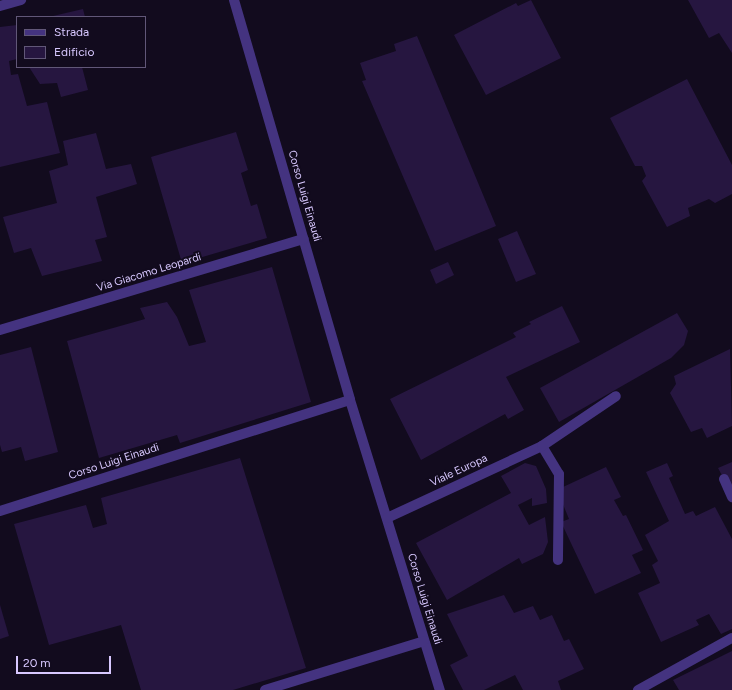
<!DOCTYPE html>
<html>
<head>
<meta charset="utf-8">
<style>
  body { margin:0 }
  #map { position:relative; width:732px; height:690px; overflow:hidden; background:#120b1e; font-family:Figtree,sans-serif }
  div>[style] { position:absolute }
  .building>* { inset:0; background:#261640 }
  .minor>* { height:10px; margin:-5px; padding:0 5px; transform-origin:5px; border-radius:5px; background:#443380 }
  span { translate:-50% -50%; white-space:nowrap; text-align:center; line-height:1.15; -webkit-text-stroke:4px #120b1e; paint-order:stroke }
  .street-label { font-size:11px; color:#d8c8ff }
  .legend { position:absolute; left:16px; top:16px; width:130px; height:52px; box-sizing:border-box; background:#120b1e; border:1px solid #615778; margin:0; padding:5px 7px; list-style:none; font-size:12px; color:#d8c8ff }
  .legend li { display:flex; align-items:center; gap:8px; height:20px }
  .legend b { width:20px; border:1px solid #615778 }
  .scale { position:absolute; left:16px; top:656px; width:95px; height:18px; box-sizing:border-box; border:2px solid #d8c8ff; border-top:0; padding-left:5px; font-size:12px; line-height:14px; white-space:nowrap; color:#d8c8ff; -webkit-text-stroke:3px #120b1e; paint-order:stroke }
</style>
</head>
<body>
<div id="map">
  <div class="building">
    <div style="clip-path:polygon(531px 0,561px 58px,486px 95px,454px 35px,516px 3px,518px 6px)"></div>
    <div style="clip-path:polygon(688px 0,732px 0,732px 53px,719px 33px,709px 38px)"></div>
    <div style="clip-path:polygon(83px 9px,85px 17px,53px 17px,53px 16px)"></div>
    <div style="clip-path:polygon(17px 25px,17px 59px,9px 61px,11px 75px,18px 74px,27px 106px,47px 102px,60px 153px,0 167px,0 27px)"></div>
    <div style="clip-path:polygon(417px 36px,496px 226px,435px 251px,362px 81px,366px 80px,360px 63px,396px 51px,394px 44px)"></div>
    <div style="clip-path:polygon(29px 67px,82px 67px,88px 90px,61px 97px,57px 83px,40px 84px)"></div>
    <div style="clip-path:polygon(687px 79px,732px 165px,732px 194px,715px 203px,709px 199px,688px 208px,690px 216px,667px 227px,642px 181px,646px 176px,642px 166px,635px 166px,610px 118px)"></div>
    <div style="clip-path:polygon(236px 132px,248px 170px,241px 173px,251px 206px,257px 204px,267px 238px,182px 263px,151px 157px)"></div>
    <div style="clip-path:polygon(96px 133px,106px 169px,131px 164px,137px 184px,96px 197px,107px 237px,95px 240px,102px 261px,42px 276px,31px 248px,14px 253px,3px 217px,57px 203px,49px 171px,68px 165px,63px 141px)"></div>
    <div style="clip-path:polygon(517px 231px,536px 274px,516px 282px,498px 239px)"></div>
    <div style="clip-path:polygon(448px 262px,454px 275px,436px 284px,430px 270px)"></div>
    <div style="clip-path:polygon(272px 267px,311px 402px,180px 443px,177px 435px,99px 458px,67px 341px,145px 319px,140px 308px,167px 302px,177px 317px,189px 346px,206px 342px,189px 290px)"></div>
    <div style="clip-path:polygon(562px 306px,580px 342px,506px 377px,524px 410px,508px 419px,505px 414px,421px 460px,390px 399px,516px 337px,513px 333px,531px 324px,529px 322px)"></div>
    <div style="clip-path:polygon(677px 313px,688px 331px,684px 345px,671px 358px,559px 422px,540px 388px)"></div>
    <div style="clip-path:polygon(31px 347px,58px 452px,25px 461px,21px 447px,2px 452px,0 445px,0 355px)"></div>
    <div style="clip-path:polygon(730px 349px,732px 426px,707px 438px,702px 428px,691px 432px,670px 393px,676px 384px,674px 376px)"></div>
    <div style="clip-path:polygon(240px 458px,306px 668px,233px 690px,141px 690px,121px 625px,49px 645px,14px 524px,86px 505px,93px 528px,107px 524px,101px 498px)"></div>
    <div style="clip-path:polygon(732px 462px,732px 494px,718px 468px)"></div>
    <div style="clip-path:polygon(525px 463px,536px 466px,546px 489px,547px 503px,532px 506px,532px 498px,518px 505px,529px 525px,545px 517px,548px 542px,543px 554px,522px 564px,519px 558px,447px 600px,416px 543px,511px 493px,501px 476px)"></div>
    <div style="clip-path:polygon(667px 463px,673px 476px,669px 478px,685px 514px,693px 511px,696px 516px,715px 507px,732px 539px,732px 629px,721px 634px,709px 614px,696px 620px,699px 625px,661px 642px,638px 593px,660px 583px,652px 565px,658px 561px,645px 535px,669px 521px,646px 472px)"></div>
    <div style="clip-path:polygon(606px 467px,621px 497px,614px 500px,623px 516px,626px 515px,643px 550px,632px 555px,641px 573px,595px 594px,561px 522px,569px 519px,562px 502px,563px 487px)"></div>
    <div style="clip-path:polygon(504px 595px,514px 613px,533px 606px,540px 620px,552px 615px,564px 641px,569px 639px,584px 669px,558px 681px,561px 690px,523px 690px,515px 675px,484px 690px,463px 690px,450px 665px,468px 656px,447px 614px)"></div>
    <div style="clip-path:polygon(0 605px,9px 636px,0 639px)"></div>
    <div style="clip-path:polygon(732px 651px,732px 690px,679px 690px,673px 680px)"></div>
  </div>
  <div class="minor">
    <div style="left:234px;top:0;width:416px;rotate:73.8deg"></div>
    <div style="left:350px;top:400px;width:304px;rotate:72.8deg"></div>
    <div style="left:0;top:6px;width:22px;rotate:-16deg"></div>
    <div style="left:0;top:330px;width:317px;rotate:-16.7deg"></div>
    <div style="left:542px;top:446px;width:33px;rotate:59deg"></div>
    <div style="left:559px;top:474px;width:86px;rotate:90.7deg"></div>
    <div style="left:724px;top:479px;width:20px;rotate:66deg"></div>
    <div style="left:0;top:511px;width:367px;rotate:-17.6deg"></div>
    <div style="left:387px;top:518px;width:171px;rotate:-24.9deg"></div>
    <div style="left:542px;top:446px;width:89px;rotate:-34deg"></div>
    <div style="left:265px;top:690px;width:166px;rotate:-17.1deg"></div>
    <div style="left:638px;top:690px;width:107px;rotate:-29deg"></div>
  </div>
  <div class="street-label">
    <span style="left:304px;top:196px;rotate:74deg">Corso Luigi Einaudi</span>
    <span style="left:149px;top:273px;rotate:-17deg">Via Giacomo Leopardi</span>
    <span style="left:114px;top:462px;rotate:-18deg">Corso Luigi Einaudi</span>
    <span style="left:459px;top:471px;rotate:-25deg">Viale Europa</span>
    <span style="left:424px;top:599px;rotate:73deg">Corso Luigi Einaudi</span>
  </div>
  <ul class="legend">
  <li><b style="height:5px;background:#443380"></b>Strada</li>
  <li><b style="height:11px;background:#261640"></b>Edificio</li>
  </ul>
  <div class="scale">20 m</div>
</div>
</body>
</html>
